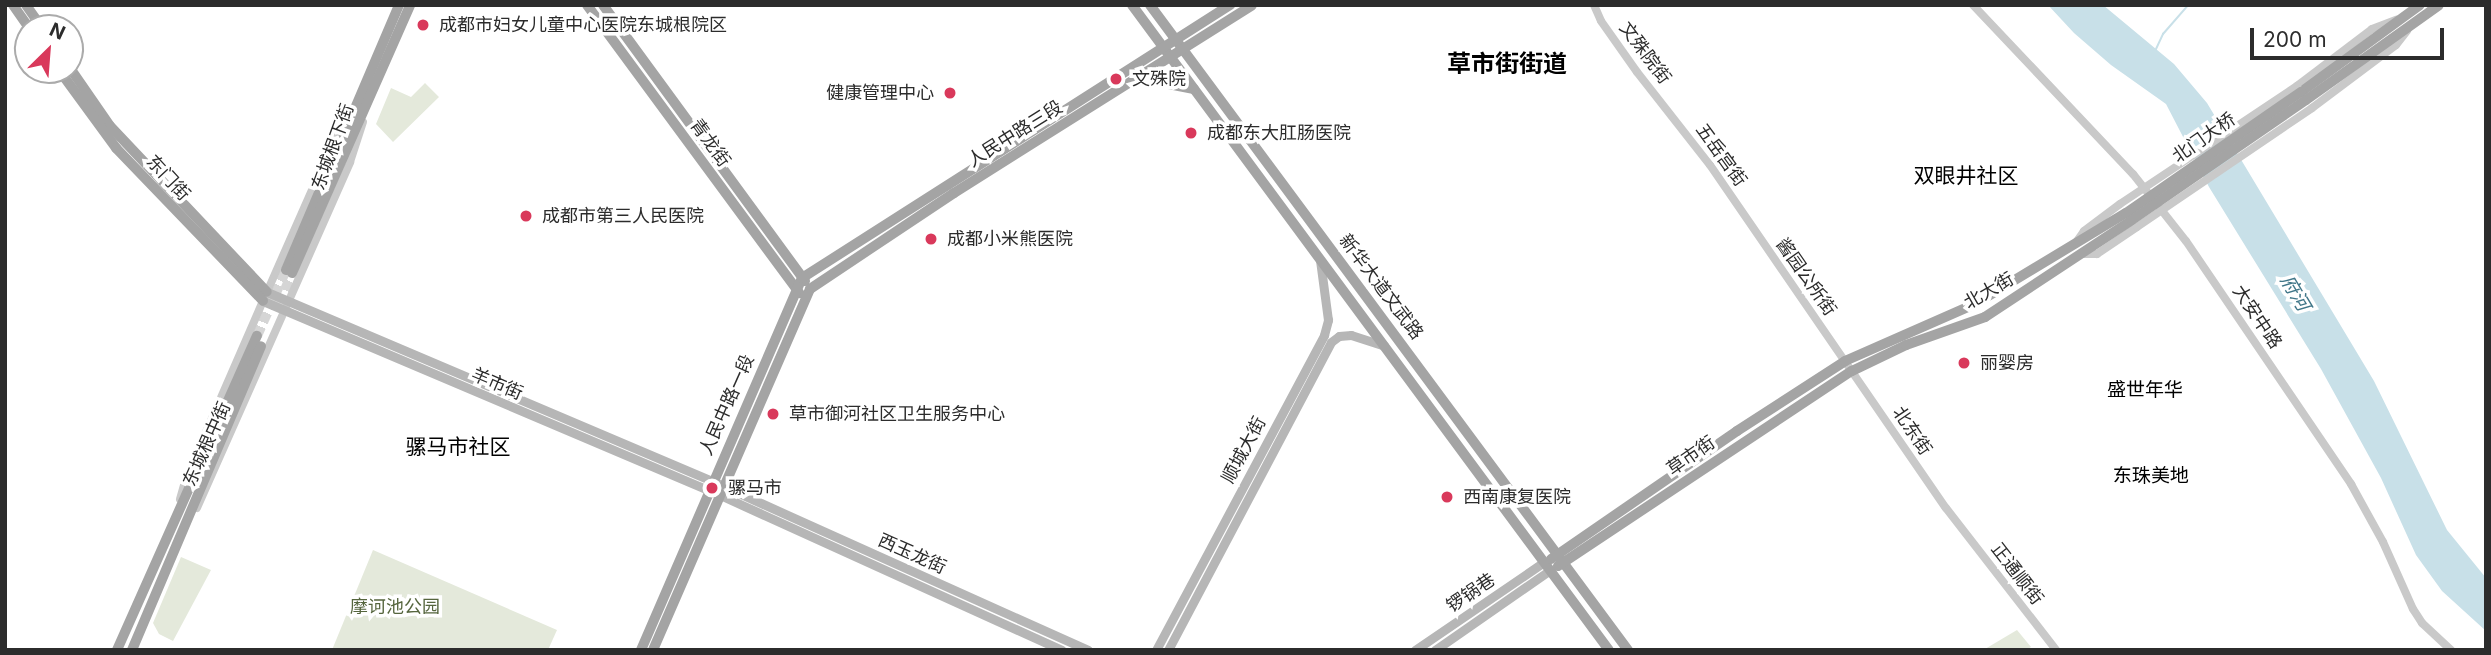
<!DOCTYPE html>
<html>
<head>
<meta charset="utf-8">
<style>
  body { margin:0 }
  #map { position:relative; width:2491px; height:655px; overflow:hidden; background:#fff; font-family:Inter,"Noto Sans SC",sans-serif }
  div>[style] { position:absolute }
  .green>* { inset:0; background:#e4e9db }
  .water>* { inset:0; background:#c8e0e8 }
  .stream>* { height:2px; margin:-1px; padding:0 1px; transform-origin:1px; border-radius:1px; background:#c8e0e8 }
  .primary-tunnel>* { height:10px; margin-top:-5px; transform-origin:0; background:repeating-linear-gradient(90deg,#d5d5d5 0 10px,transparent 0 15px) }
  .tertiary>* { height:8px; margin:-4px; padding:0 4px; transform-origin:4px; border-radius:4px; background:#c9c9c9 }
  .secondary>* { height:9px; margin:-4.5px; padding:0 4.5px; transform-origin:4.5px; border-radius:4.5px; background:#b6b6b6 }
  .primary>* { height:10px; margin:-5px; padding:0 5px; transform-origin:5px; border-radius:5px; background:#a4a4a4 }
  .tertiary-bridge>* { height:8px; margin:-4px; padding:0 4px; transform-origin:4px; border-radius:4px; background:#c9c9c9 }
  .primary-bridge>* { height:10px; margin:-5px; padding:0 5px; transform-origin:5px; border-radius:5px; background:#a4a4a4 }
  .dots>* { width:19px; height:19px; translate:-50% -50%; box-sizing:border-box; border:4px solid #fff; border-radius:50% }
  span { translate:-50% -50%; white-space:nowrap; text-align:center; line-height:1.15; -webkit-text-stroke:7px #fff; paint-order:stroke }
  .poi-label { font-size:18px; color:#2c2c2c }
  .left { translate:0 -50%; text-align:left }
  .right { translate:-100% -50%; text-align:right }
  .street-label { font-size:18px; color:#2c2c2c }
  .park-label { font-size:18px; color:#55653d }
  .water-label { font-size:19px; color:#407688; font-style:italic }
  .neighbourhood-label { font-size:19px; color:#000 }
  .quarter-label { font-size:21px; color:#000 }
  .district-label { font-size:24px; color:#000; font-weight:700 }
  .frame { position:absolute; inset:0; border:7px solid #2c2c2c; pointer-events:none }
  .north { position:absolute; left:14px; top:14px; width:70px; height:70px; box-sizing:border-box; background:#fff; border:2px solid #ababab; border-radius:50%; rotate:25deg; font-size:19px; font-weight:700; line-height:28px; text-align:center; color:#2c2c2c }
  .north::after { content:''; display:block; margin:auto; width:24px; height:32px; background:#d9395b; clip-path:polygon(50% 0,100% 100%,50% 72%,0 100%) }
  .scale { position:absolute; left:2250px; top:28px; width:194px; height:32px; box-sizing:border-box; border:4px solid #2c2c2c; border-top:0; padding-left:9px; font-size:21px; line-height:24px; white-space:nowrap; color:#2c2c2c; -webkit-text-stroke:5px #fff; paint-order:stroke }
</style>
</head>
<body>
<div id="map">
  <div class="green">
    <div style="clip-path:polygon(425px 83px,439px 97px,393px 142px,376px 124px,391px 88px,411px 97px)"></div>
    <div style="clip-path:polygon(373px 550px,557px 630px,548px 650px,332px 650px)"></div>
    <div style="clip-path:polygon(181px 557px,211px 570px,173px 641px,159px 634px,153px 623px)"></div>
    <div style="clip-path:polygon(2017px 630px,2031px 647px,2026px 650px,1985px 649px)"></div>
  </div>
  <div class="water">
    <div style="clip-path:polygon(2048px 5px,2103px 5px,2174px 64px,2207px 103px,2374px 381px,2447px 530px,2486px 578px,2486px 631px,2442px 591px,2416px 555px,2381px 478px,2321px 369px,2209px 187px,2166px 104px,2111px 65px,2074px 33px)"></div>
  </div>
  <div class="stream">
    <div style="left:2156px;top:49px;width:17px;rotate:-65deg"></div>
    <div style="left:2163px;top:34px;width:38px;rotate:-49deg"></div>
  </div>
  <div class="primary-tunnel">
    <div style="left:279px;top:304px;width:34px;rotate:-67deg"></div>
    <div style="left:257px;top:336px;width:72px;rotate:-66.3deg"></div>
  </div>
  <div class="tertiary">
    <div style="left:1594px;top:5px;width:17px;rotate:66deg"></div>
    <div style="left:1601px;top:21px;width:62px;rotate:54.8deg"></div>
    <div style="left:1637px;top:72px;width:118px;rotate:51.9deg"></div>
    <div style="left:1710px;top:165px;width:416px;rotate:55.5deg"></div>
    <div style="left:1946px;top:508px;width:180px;rotate:52.2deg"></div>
    <div style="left:1973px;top:5px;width:233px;rotate:46.6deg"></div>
    <div style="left:2133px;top:174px;width:85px;rotate:51.7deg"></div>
    <div style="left:2186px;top:241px;width:294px;rotate:55.8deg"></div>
    <div style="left:2351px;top:484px;width:66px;rotate:61.1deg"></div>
    <div style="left:2383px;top:542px;width:73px;rotate:65.9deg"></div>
    <div style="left:2413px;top:609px;width:17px;rotate:57deg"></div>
    <div style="left:2422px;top:623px;width:40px;rotate:43deg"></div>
    <div style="left:2297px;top:86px;width:94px;rotate:-37.2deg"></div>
    <div style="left:2372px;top:29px;width:26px;rotate:-21deg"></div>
    <div style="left:2312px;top:108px;width:105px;rotate:-36.9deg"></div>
    <div style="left:2396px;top:45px;width:18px;rotate:-52deg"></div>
    <div style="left:2077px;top:241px;width:12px;rotate:-55deg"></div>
    <div style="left:2084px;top:231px;width:45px;rotate:-36.9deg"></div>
    <div style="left:2083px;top:254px;width:14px"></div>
    <div style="left:2097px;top:254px;width:48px;rotate:-34deg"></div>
    <div style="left:180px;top:499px;width:22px;rotate:-74deg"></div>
    <div style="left:186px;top:478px;width:203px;rotate:-66.5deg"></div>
    <div style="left:267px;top:292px;width:178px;rotate:-66.2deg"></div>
    <div style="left:339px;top:129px;width:19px;rotate:-58deg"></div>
    <div style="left:197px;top:508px;width:378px;rotate:-66.1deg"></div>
    <div style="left:350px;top:162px;width:42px;rotate:-72deg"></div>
  </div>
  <div class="secondary">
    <div style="left:267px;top:292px;width:496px;rotate:23deg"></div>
    <div style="left:723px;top:486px;width:400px;rotate:24.2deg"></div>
    <div style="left:263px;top:301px;width:496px;rotate:23deg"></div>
    <div style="left:720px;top:495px;width:375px;rotate:24.4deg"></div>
    <div style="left:1156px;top:650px;width:357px;rotate:-61.9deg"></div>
    <div style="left:1324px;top:335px;width:16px;rotate:-75deg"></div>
    <div style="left:1328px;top:320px;width:61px;rotate:-97.6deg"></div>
    <div style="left:1168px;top:650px;width:348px;rotate:-62.1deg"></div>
    <div style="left:1331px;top:342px;width:10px;rotate:-37deg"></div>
    <div style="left:1339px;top:336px;width:12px;rotate:-5deg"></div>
    <div style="left:1351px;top:335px;width:35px;rotate:18deg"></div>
    <div style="left:1415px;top:650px;width:156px;rotate:-34.3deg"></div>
    <div style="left:1435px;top:650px;width:140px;rotate:-34.8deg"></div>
  </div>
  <div class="primary">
    <div style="left:13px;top:5px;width:28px;rotate:55deg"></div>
    <div style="left:26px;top:5px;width:28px;rotate:55deg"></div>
    <div style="left:587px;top:5px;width:358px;rotate:53.6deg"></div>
    <div style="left:603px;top:5px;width:342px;rotate:53.8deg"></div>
    <div style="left:1132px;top:5px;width:802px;rotate:53.52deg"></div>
    <div style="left:1150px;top:5px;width:803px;rotate:53.46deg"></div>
    <div style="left:70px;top:68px;width:70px;rotate:55.4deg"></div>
    <div style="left:110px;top:126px;width:228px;rotate:46.6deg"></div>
    <div style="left:59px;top:70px;width:97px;rotate:53.8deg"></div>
    <div style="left:116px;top:148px;width:212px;rotate:46.1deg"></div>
    <div style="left:1138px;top:78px;width:57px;rotate:11.1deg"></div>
    <div style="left:2301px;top:92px;width:147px;rotate:-36.2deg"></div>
    <div style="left:2306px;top:100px;width:163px;rotate:-35.5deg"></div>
    <div style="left:286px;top:270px;width:288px;rotate:-66.9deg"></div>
    <div style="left:292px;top:273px;width:293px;rotate:-66.2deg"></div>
    <div style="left:1551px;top:559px;width:226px;rotate:-34.5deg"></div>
    <div style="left:1737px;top:431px;width:129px;rotate:-32.9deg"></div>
    <div style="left:1845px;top:361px;width:142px;rotate:-23.7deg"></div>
    <div style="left:1975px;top:304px;width:176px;rotate:-31.1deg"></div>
    <div style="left:1558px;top:566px;width:353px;rotate:-33.6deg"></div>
    <div style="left:1852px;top:371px;width:60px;rotate:-25.7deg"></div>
    <div style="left:1906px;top:345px;width:84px;rotate:-19.5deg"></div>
    <div style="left:1985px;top:317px;width:176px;rotate:-33.4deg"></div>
    <div style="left:117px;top:650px;width:344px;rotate:-66deg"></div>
    <div style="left:132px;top:650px;width:330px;rotate:-67deg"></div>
    <div style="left:641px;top:650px;width:405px;rotate:-66.6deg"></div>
    <div style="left:802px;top:278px;width:508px;rotate:-32.53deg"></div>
    <div style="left:653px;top:650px;width:394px;rotate:-66.5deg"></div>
    <div style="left:810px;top:289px;width:173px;rotate:-33.7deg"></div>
    <div style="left:954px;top:193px;width:352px;rotate:-32.2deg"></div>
  </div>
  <div class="tertiary-bridge">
    <div style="left:2120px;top:204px;width:213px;rotate:-33.7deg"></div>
    <div style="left:2137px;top:227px;width:212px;rotate:-34.2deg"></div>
  </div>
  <div class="primary-bridge">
    <div style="left:2126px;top:213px;width:213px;rotate:-34.7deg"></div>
    <div style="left:2132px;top:220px;width:211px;rotate:-34.6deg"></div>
  </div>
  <div class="dots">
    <div style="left:423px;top:25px;background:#d9395b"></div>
    <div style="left:1116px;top:79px;background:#d9395b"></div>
    <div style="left:950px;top:93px;background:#d9395b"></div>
    <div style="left:1191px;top:133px;background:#d9395b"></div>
    <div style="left:526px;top:216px;background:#d9395b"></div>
    <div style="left:931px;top:239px;background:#d9395b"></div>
    <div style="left:1964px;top:363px;background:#d9395b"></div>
    <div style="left:773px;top:414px;background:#d9395b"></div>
    <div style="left:712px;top:488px;background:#d9395b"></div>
    <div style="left:1447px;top:497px;background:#d9395b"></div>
  </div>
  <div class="poi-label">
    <span class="left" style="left:439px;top:25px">成都市妇女儿童中心医院东城根院区</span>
    <span class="left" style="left:1132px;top:79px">文殊院</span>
    <span class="right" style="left:934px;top:93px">健康管理中心</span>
    <span class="left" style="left:1207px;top:133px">成都东大肛肠医院</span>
    <span class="left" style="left:542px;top:216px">成都市第三人民医院</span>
    <span class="left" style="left:947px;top:239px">成都小米熊医院</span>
    <span class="left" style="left:1980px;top:363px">丽婴房</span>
    <span class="left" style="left:789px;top:414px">草市御河社区卫生服务中心</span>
    <span class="left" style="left:728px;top:488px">骡马市</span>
    <span class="left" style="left:1463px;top:497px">西南康复医院</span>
  </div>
  <div class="street-label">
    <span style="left:1645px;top:53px;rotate:53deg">文殊院街</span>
    <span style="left:1015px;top:134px;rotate:-32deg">人民中路三段</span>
    <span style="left:2204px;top:138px;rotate:-35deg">北门大桥</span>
    <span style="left:710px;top:143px;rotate:54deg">青龙街</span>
    <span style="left:333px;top:147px;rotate:-70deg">东城根下街</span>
    <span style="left:1721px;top:155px;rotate:54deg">五岳宫街</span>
    <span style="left:168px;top:178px;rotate:47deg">东门街</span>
    <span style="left:1806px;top:277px;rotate:55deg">酱园公所街</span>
    <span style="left:1381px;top:287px;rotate:53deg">新华大道文武路</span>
    <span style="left:1989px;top:291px;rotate:-30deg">北大街</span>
    <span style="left:2257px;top:317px;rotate:56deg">大安中路</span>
    <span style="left:497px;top:384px;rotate:23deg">羊市街</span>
    <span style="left:727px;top:405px;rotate:-66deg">人民中路一段</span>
    <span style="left:1912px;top:431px;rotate:56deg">北东街</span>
    <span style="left:207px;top:444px;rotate:-66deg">东城根中街</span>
    <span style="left:1244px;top:450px;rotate:-62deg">顺城大街</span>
    <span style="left:1691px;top:456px;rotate:-35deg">草市街</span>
    <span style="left:912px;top:554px;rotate:24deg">西玉龙街</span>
    <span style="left:2017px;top:574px;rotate:52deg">正通顺街</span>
    <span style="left:1471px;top:593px;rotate:-34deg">锣锅巷</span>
  </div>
  <div class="park-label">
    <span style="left:395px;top:607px">摩诃池公园</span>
  </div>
  <div class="water-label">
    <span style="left:2295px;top:293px;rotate:59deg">府河</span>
  </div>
  <div class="neighbourhood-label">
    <span style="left:2145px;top:390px">盛世年华</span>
    <span style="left:2151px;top:476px">东珠美地</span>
  </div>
  <div class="quarter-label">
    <span style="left:1966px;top:176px">双眼井社区</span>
    <span style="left:458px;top:447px">骡马市社区</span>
  </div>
  <div class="district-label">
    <span style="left:1507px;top:64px">草市街街道</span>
  </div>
  <div class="frame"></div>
  <div class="north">N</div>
  <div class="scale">200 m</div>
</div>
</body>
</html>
